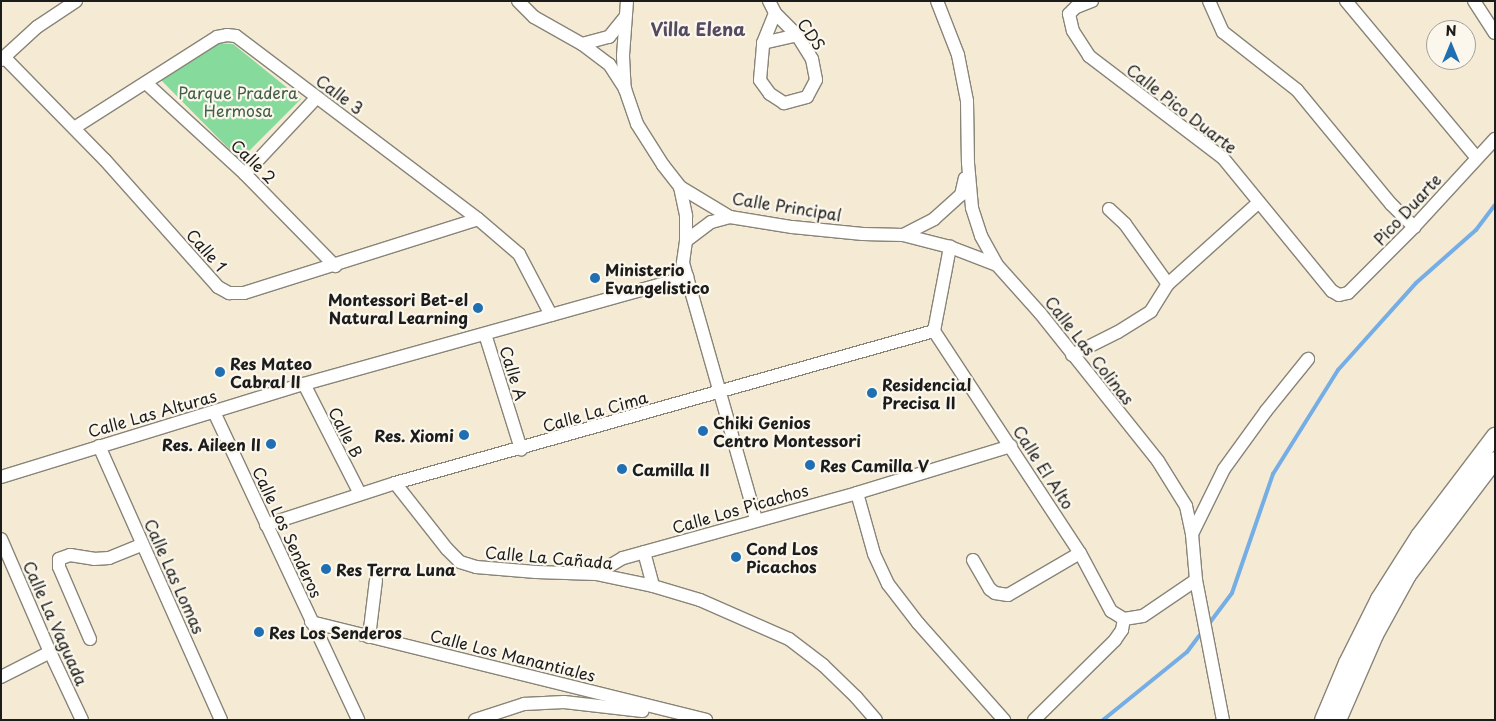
<!DOCTYPE html>
<html>
<head>
<meta charset="utf-8">
<style>
  body { margin:0 }
  #map { position:relative; width:1496px; height:721px; overflow:hidden; background:#f5ebd5; font-family:"Playpen Sans",sans-serif }
  div>[style] { position:absolute }
  .green>* { inset:0; background:#85da9c }
  .stream>* { height:4px; margin:-2px; padding:0 2px; transform-origin:2px; border-radius:2px; background:#75aee5 }
  .roads { filter:drop-shadow(1px 0 #888478) drop-shadow(-1px 0 #888478) drop-shadow(0 1px #888478) drop-shadow(0 -1px #888478) }
  .minor>* { height:12px; margin:-6px; padding:0 6px; transform-origin:6px; border-radius:6px; background:#fff }
  .major>* { height:16px; margin:-8px; padding:0 8px; transform-origin:8px; border-radius:8px; background:#fff }
  .dots>* { width:14px; height:14px; translate:-50% -50%; box-sizing:border-box; border:2px solid #fbf7ec; border-radius:50% }
  span { translate:-50% -50%; white-space:nowrap; text-align:center; line-height:1.15; -webkit-text-stroke:4.5px #fbf7ec; paint-order:stroke }
  .street-label { font-size:16px; color:#1c1c1c }
  .park-label { font-size:16px; color:#415e49 }
  .poi-label { font-size:16px; color:#1c1c1c; font-weight:700 }
  .left { translate:0 -50%; text-align:left }
  .right { translate:-100% -50%; text-align:right }
  .neighbourhood-label { font-size:18px; color:#544b63; font-weight:700 }
  .frame { position:absolute; inset:0; border:2px solid #1c1c1c; pointer-events:none }
  .north { position:absolute; left:1426px; top:20px; width:50px; height:50px; box-sizing:border-box; background:#fbf7ec; border:1px solid #a29f99; border-radius:50%; rotate:0deg; font-size:14px; font-weight:700; line-height:20px; text-align:center; color:#1c1c1c }
  .north::after { content:''; display:block; margin:auto; width:18px; height:22px; background:#1f6fb2; clip-path:polygon(50% 0,100% 100%,50% 72%,0 100%) }
</style>
</head>
<body>
<div id="map">
  <div class="green">
    <div style="clip-path:polygon(216px 43px,233px 44px,301px 99px,240px 160px,161px 80px)"></div>
  </div>
  <div class="stream">
    <div style="left:1208px;top:625px;width:40px;rotate:-53deg"></div>
    <div style="left:1232px;top:593px;width:126px;rotate:-71deg"></div>
    <div style="left:1273px;top:474px;width:123px;rotate:-58deg"></div>
    <div style="left:1338px;top:370px;width:117px;rotate:-48.1deg"></div>
    <div style="left:1416px;top:283px;width:80px;rotate:-41.5deg"></div>
    <div style="left:1476px;top:230px;width:31px;rotate:-53deg"></div>
    <div style="left:1103px;top:720px;width:108px;rotate:-39deg"></div>
    <div style="left:1187px;top:652px;width:25px;rotate:-53deg"></div>
  </div>
  <div class="roads">
    <div class="minor">
      <div style="left:518px;top:1px;width:23px;rotate:45deg"></div>
      <div style="left:534px;top:17px;width:55px;rotate:29.4deg"></div>
      <div style="left:582px;top:44px;width:34px;rotate:37deg"></div>
      <div style="left:609px;top:64px;width:30px;rotate:57deg"></div>
      <div style="left:627px;top:1px;width:55px;rotate:94.2deg"></div>
      <div style="left:623px;top:56px;width:33px;rotate:87deg"></div>
      <div style="left:625px;top:89px;width:37px;rotate:71deg"></div>
      <div style="left:637px;top:124px;width:49px;rotate:57.6deg"></div>
      <div style="left:663px;top:165px;width:28px;rotate:52deg"></div>
      <div style="left:680px;top:187px;width:58px;rotate:31deg"></div>
      <div style="left:730px;top:217px;width:63px;rotate:9.2deg"></div>
      <div style="left:792px;top:227px;width:71px;rotate:5.6deg"></div>
      <div style="left:863px;top:234px;width:40px;rotate:1.4deg"></div>
      <div style="left:903px;top:235px;width:35px;rotate:-27deg"></div>
      <div style="left:934px;top:219px;width:36px;rotate:-42deg"></div>
      <div style="left:961px;top:195px;width:17px;rotate:-77deg"></div>
      <div style="left:769px;top:1px;width:13px;rotate:63deg"></div>
      <div style="left:775px;top:13px;width:31px;rotate:45deg"></div>
      <div style="left:797px;top:35px;width:28px;rotate:58deg"></div>
      <div style="left:812px;top:59px;width:21px;rotate:79deg"></div>
      <div style="left:816px;top:80px;width:19px;rotate:118deg"></div>
      <div style="left:807px;top:97px;width:24px;rotate:165deg"></div>
      <div style="left:784px;top:103px;width:17px;rotate:-147deg"></div>
      <div style="left:770px;top:94px;width:17px;rotate:-126deg"></div>
      <div style="left:760px;top:80px;width:37px;rotate:-85deg"></div>
      <div style="left:763px;top:43px;width:32px;rotate:-68deg"></div>
      <div style="left:937px;top:1px;width:58px;rotate:68.7deg"></div>
      <div style="left:958px;top:55px;width:47px;rotate:78.9deg"></div>
      <div style="left:967px;top:101px;width:62px;rotate:89.1deg"></div>
      <div style="left:968px;top:163px;width:45px;rotate:84.9deg"></div>
      <div style="left:972px;top:208px;width:29px;rotate:72deg"></div>
      <div style="left:981px;top:236px;width:33px;rotate:61deg"></div>
      <div style="left:997px;top:265px;width:64px;rotate:48.1deg"></div>
      <div style="left:1040px;top:313px;width:189px;rotate:51.4deg"></div>
      <div style="left:1158px;top:461px;width:53px;rotate:58.1deg"></div>
      <div style="left:1186px;top:506px;width:29px;rotate:78deg"></div>
      <div style="left:1192px;top:534px;width:46px;rotate:85deg"></div>
      <div style="left:1196px;top:580px;width:143px;rotate:79.1deg"></div>
      <div style="left:1092px;top:1px;width:17px;rotate:159deg"></div>
      <div style="left:1076px;top:7px;width:10px;rotate:135deg"></div>
      <div style="left:1069px;top:14px;width:17px;rotate:77deg"></div>
      <div style="left:1073px;top:31px;width:30px;rotate:57deg"></div>
      <div style="left:1089px;top:56px;width:168px;rotate:37.3deg"></div>
      <div style="left:1223px;top:158px;width:172px;rotate:50.7deg"></div>
      <div style="left:1332px;top:291px;width:8px;rotate:30deg"></div>
      <div style="left:1339px;top:295px;width:9px;rotate:-13deg"></div>
      <div style="left:1348px;top:293px;width:93px;rotate:-45deg"></div>
      <div style="left:1414px;top:227px;width:120px;rotate:-47.4deg"></div>
      <div style="left:1209px;top:1px;width:34px;rotate:66deg"></div>
      <div style="left:1223px;top:32px;width:94px;rotate:38.1deg"></div>
      <div style="left:1297px;top:90px;width:148px;rotate:50.5deg"></div>
      <div style="left:1391px;top:204px;width:33px;rotate:45deg"></div>
      <div style="left:1346px;top:1px;width:203px;rotate:50.2deg"></div>
      <div style="left:1474px;top:1px;width:38px;rotate:57deg"></div>
      <div style="left:763px;top:43px;width:35px;rotate:-13deg"></div>
      <div style="left:582px;top:44px;width:28px;rotate:-15deg"></div>
      <div style="left:609px;top:37px;width:26px;rotate:-51deg"></div>
      <div style="left:4px;top:57px;width:144px;rotate:45.6deg"></div>
      <div style="left:105px;top:160px;width:170px;rotate:48.3deg"></div>
      <div style="left:218px;top:287px;width:13px;rotate:29deg"></div>
      <div style="left:229px;top:293px;width:15px"></div>
      <div style="left:244px;top:293px;width:245px;rotate:-17.5deg"></div>
      <div style="left:1px;top:60px;width:49px;rotate:-42.5deg"></div>
      <div style="left:37px;top:27px;width:47px;rotate:-33.7deg"></div>
      <div style="left:146px;top:83px;width:134px;rotate:42.6deg"></div>
      <div style="left:245px;top:174px;width:129px;rotate:45.6deg"></div>
      <div style="left:74px;top:128px;width:169px;rotate:-32.5deg"></div>
      <div style="left:217px;top:37px;width:10px;rotate:-11deg"></div>
      <div style="left:227px;top:35px;width:9px;rotate:6deg"></div>
      <div style="left:236px;top:36px;width:303px;rotate:37.1deg"></div>
      <div style="left:478px;top:219px;width:54px;rotate:40.5deg"></div>
      <div style="left:519px;top:254px;width:69px;rotate:62.3deg"></div>
      <div style="left:245px;top:174px;width:105px;rotate:-46.9deg"></div>
      <div style="left:680px;top:187px;width:30px;rotate:78deg"></div>
      <div style="left:686px;top:216px;width:25px;rotate:90deg"></div>
      <div style="left:1109px;top:209px;width:22px;rotate:43deg"></div>
      <div style="left:1125px;top:224px;width:74px;rotate:54.4deg"></div>
      <div style="left:730px;top:217px;width:20px;rotate:165deg"></div>
      <div style="left:711px;top:222px;width:31px;rotate:143deg"></div>
      <div style="left:686px;top:241px;width:22px;rotate:98deg"></div>
      <div style="left:683px;top:263px;width:267px;rotate:74.1deg"></div>
      <div style="left:903px;top:235px;width:49px;rotate:14.3deg"></div>
      <div style="left:950px;top:247px;width:50px;rotate:21deg"></div>
      <div style="left:934px;top:331px;width:266px;rotate:56.7deg"></div>
      <div style="left:1080px;top:553px;width:66px;rotate:61.9deg"></div>
      <div style="left:1111px;top:611px;width:15px;rotate:32deg"></div>
      <div style="left:1124px;top:619px;width:19px;rotate:-9deg"></div>
      <div style="left:1143px;top:616px;width:64px;rotate:-34.2deg"></div>
      <div style="left:934px;top:331px;width:86px;rotate:-79.2deg"></div>
      <div style="left:485px;top:334px;width:121px;rotate:72.6deg"></div>
      <div style="left:1072px;top:355px;width:51px;rotate:-26.6deg"></div>
      <div style="left:1118px;top:332px;width:39px;rotate:-32deg"></div>
      <div style="left:1151px;top:311px;width:32px;rotate:-58deg"></div>
      <div style="left:1168px;top:284px;width:122px;rotate:-42deg"></div>
      <div style="left:304px;top:384px;width:123px;rotate:63deg"></div>
      <div style="left:214px;top:412px;width:340px;rotate:64.9deg"></div>
      <div style="left:99px;top:446px;width:300px;rotate:66deg"></div>
      <div style="left:1px;top:477px;width:317px;rotate:-17.1deg"></div>
      <div style="left:304px;top:384px;width:398px;rotate:-15.6deg"></div>
      <div style="left:395px;top:483px;width:84px;rotate:51.8deg"></div>
      <div style="left:447px;top:549px;width:18px;rotate:45deg"></div>
      <div style="left:460px;top:562px;width:17px;rotate:17deg"></div>
      <div style="left:476px;top:567px;width:60px;rotate:4.8deg"></div>
      <div style="left:536px;top:572px;width:60px;rotate:1.9deg"></div>
      <div style="left:596px;top:574px;width:58px;rotate:11.9deg"></div>
      <div style="left:653px;top:586px;width:49px;rotate:16.6deg"></div>
      <div style="left:700px;top:600px;width:97px;rotate:23.7deg"></div>
      <div style="left:789px;top:639px;width:43px;rotate:37.4deg"></div>
      <div style="left:823px;top:665px;width:46px;rotate:44.1deg"></div>
      <div style="left:856px;top:697px;width:30px;rotate:49deg"></div>
      <div style="left:857px;top:493px;width:63px;rotate:74.4deg"></div>
      <div style="left:874px;top:554px;width:33px;rotate:65deg"></div>
      <div style="left:888px;top:584px;width:49px;rotate:52.4deg"></div>
      <div style="left:918px;top:623px;width:130px;rotate:48.4deg"></div>
      <div style="left:266px;top:525px;width:136px;rotate:-18deg"></div>
      <div style="left:395px;top:483px;width:560px;rotate:-15.75deg"></div>
      <div style="left:1192px;top:534px;width:72px;rotate:-63.8deg"></div>
      <div style="left:1224px;top:469px;width:72px;rotate:-54.1deg"></div>
      <div style="left:1266px;top:411px;width:67px;rotate:-51.1deg"></div>
      <div style="left:1px;top:539px;width:123px;rotate:66.6deg"></div>
      <div style="left:50px;top:652px;width:75px;rotate:64.8deg"></div>
      <div style="left:644px;top:552px;width:35px;rotate:75deg"></div>
      <div style="left:973px;top:560px;width:34px;rotate:60deg"></div>
      <div style="left:990px;top:589px;width:6px;rotate:39deg"></div>
      <div style="left:995px;top:593px;width:13px;rotate:9deg"></div>
      <div style="left:1008px;top:595px;width:83px;rotate:-30.3deg"></div>
      <div style="left:596px;top:574px;width:31px;rotate:-31deg"></div>
      <div style="left:623px;top:558px;width:243px;rotate:-15.5deg"></div>
      <div style="left:857px;top:493px;width:161px;rotate:-17deg"></div>
      <div style="left:311px;top:622px;width:407px;rotate:13.9deg"></div>
      <div style="left:369px;top:637px;width:57px;rotate:-83deg"></div>
      <div style="left:90px;top:639px;width:78px;rotate:-113.3deg"></div>
      <div style="left:59px;top:567px;width:8px;rotate:-90deg"></div>
      <div style="left:59px;top:559px;width:12px;rotate:-20deg"></div>
      <div style="left:70px;top:555px;width:24px;rotate:9deg"></div>
      <div style="left:94px;top:559px;width:15px;rotate:-4deg"></div>
      <div style="left:109px;top:558px;width:35px;rotate:-22deg"></div>
      <div style="left:1px;top:677px;width:55px;rotate:-27deg"></div>
      <div style="left:475px;top:720px;width:52px;rotate:-18.1deg"></div>
      <div style="left:524px;top:704px;width:40px;rotate:-2.9deg"></div>
      <div style="left:564px;top:702px;width:79px;rotate:6.6deg"></div>
      <div style="left:1034px;top:720px;width:114px;rotate:-44.6deg"></div>
      <div style="left:1115px;top:640px;width:12px;rotate:-55deg"></div>
      <div style="left:1122px;top:630px;width:11px;rotate:-80deg"></div>
    </div>
    <div class="major">
      <div style="left:1323px;top:720px;width:62px;rotate:-67.2deg"></div>
      <div style="left:1347px;top:663px;width:72px;rotate:-63.4deg"></div>
      <div style="left:1379px;top:599px;width:75px;rotate:-57.6deg"></div>
      <div style="left:1419px;top:536px;width:126px;rotate:-52.8deg"></div>
      <div style="left:1338px;top:720px;width:93px;rotate:-66.5deg"></div>
      <div style="left:1375px;top:635px;width:68px;rotate:-61.2deg"></div>
      <div style="left:1408px;top:575px;width:144px;rotate:-52.9deg"></div>
    </div>
  </div>
  <div class="dots">
    <div style="left:595px;top:278px;background:#1f6fb2"></div>
    <div style="left:478px;top:308px;background:#1f6fb2"></div>
    <div style="left:220px;top:372px;background:#1f6fb2"></div>
    <div style="left:872px;top:393px;background:#1f6fb2"></div>
    <div style="left:703px;top:431px;background:#1f6fb2"></div>
    <div style="left:464px;top:435px;background:#1f6fb2"></div>
    <div style="left:271px;top:444px;background:#1f6fb2"></div>
    <div style="left:810px;top:465px;background:#1f6fb2"></div>
    <div style="left:622px;top:469px;background:#1f6fb2"></div>
    <div style="left:736px;top:557px;background:#1f6fb2"></div>
    <div style="left:326px;top:569px;background:#1f6fb2"></div>
    <div style="left:259px;top:632px;background:#1f6fb2"></div>
  </div>
  <div class="street-label">
    <span style="left:812px;top:34px;rotate:55deg">CDS</span>
    <span style="left:340px;top:94px;rotate:37deg">Calle 3</span>
    <span style="left:1182px;top:108px;rotate:38deg">Calle Pico Duarte</span>
    <span style="left:254px;top:161px;rotate:44deg">Calle 2</span>
    <span style="left:787px;top:206px;rotate:9deg">Calle Principal</span>
    <span style="left:1407px;top:209px;rotate:-47deg">Pico Duarte</span>
    <span style="left:207px;top:250px;rotate:48deg">Calle 1</span>
    <span style="left:1090px;top:350px;rotate:52deg">Calle Las Colinas</span>
    <span style="left:514px;top:373px;rotate:73deg">Calle A</span>
    <span style="left:595px;top:411px;rotate:-16deg">Calle La Cima</span>
    <span style="left:152px;top:413px;rotate:-16deg">Calle Las Alturas</span>
    <span style="left:346px;top:432px;rotate:63deg">Calle B</span>
    <span style="left:1044px;top:467px;rotate:57deg">Calle El Alto</span>
    <span style="left:740px;top:508px;rotate:-16deg">Calle Los Picachos</span>
    <span style="left:288px;top:532px;rotate:65deg">Calle Los Senderos</span>
    <span style="left:549px;top:557px;rotate:5deg">Calle La Cañada</span>
    <span style="left:175px;top:576px;rotate:66deg">Calle Las Lomas</span>
    <span style="left:56px;top:623px;rotate:66deg">Calle La Vaguada</span>
    <span style="left:513px;top:655px;rotate:14deg">Calle Los Manantiales</span>
  </div>
  <div class="park-label">
    <span style="left:238px;top:101px">Parque Pradera<br>Hermosa</span>
  </div>
  <div class="poi-label">
    <span class="left" style="left:605px;top:278px">Ministerio<br>Evangelistico</span>
    <span class="right" style="left:468px;top:308px">Montessori Bet-el<br>Natural Learning</span>
    <span class="left" style="left:230px;top:372px">Res Mateo<br>Cabral II</span>
    <span class="left" style="left:882px;top:393px">Residencial<br>Precisa II</span>
    <span class="left" style="left:713px;top:431px">Chiki Genios<br>Centro Montessori</span>
    <span class="right" style="left:454px;top:435px">Res. Xiomi</span>
    <span class="right" style="left:261px;top:444px">Res. Aileen II</span>
    <span class="left" style="left:820px;top:465px">Res Camilla V</span>
    <span class="left" style="left:632px;top:469px">Camilla II</span>
    <span class="left" style="left:746px;top:557px">Cond Los<br>Picachos</span>
    <span class="left" style="left:336px;top:569px">Res Terra Luna</span>
    <span class="left" style="left:269px;top:632px">Res Los Senderos</span>
  </div>
  <div class="neighbourhood-label">
    <span style="left:698px;top:29px">Villa Elena</span>
  </div>
  <div class="frame"></div>
  <div class="north">N</div>
</div>
</body>
</html>
